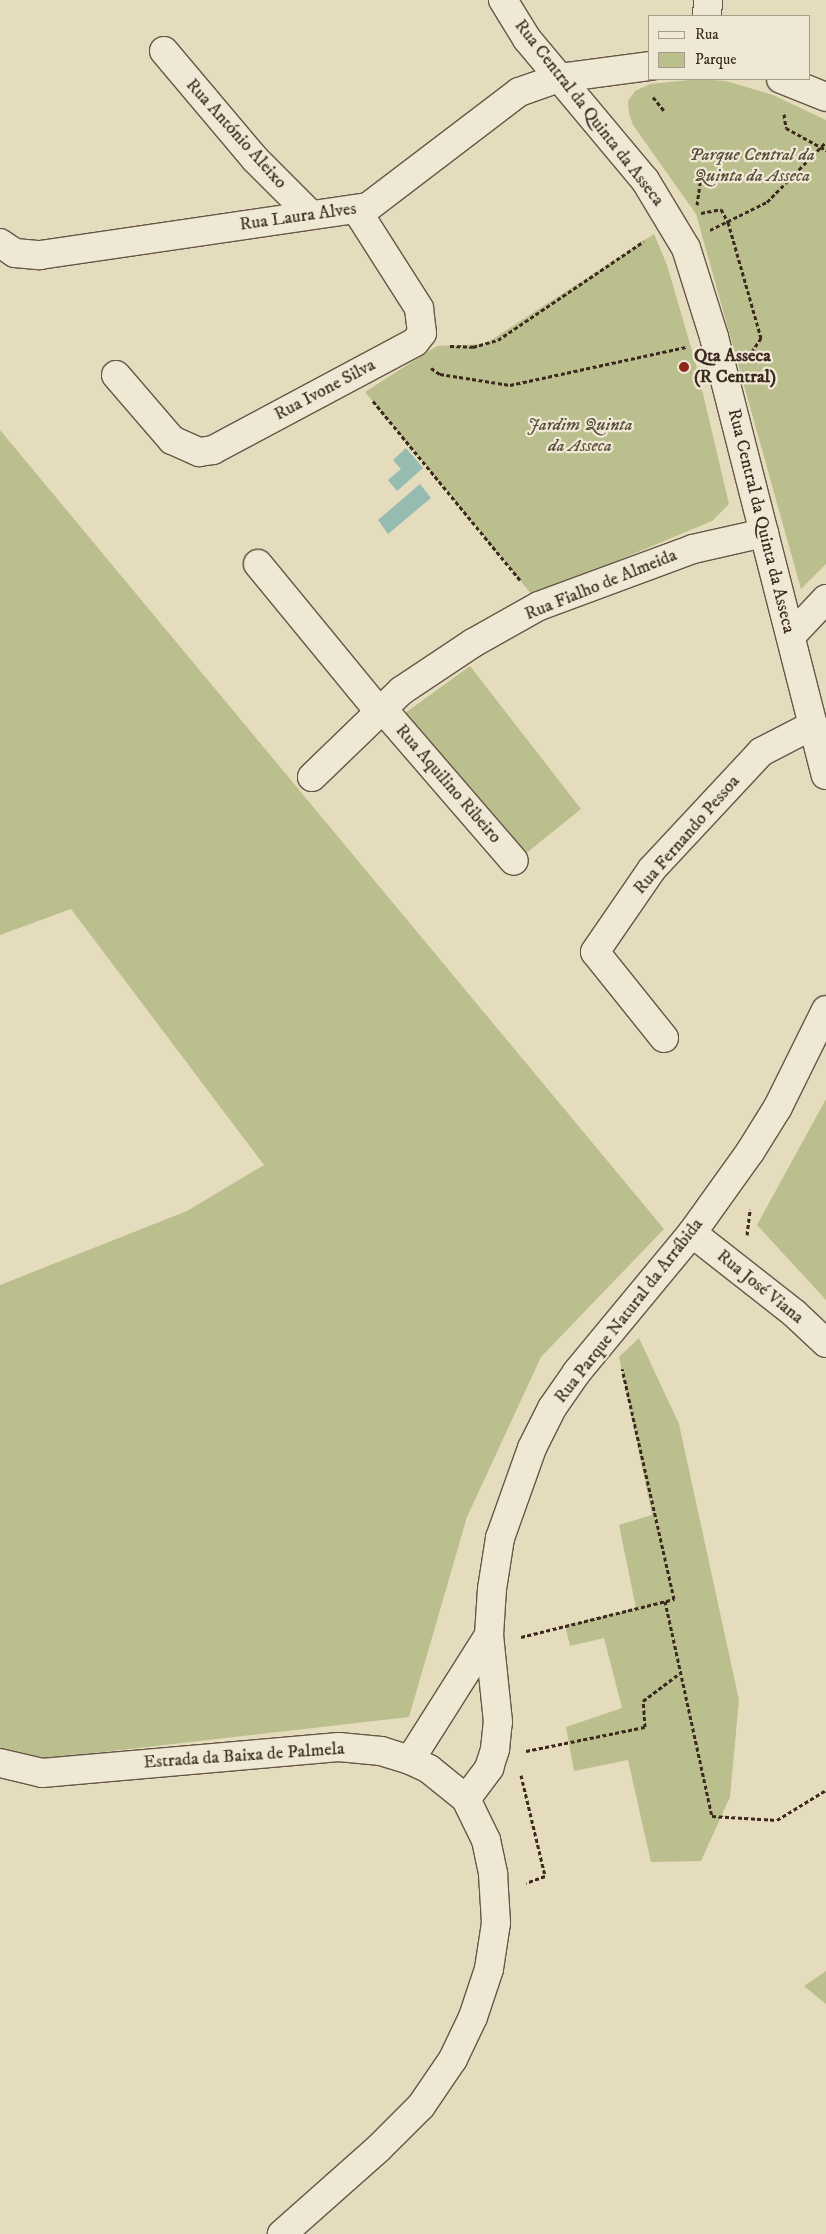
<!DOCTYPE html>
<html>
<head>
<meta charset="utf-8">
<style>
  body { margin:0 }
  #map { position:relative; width:826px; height:2234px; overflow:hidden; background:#e5dcbe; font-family:"IM FELL DW Pica",serif }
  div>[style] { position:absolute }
  .green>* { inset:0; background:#bbbf8d }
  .water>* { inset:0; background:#96bcb1 }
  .path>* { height:3px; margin-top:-1.5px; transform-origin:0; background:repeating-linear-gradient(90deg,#3d291f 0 4px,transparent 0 6.5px) }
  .roads { filter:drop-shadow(1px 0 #675647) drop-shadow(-1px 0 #675647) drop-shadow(0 1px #675647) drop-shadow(0 -1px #675647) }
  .minor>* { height:28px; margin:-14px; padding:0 14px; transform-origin:14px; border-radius:14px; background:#eee8d5 }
  .tertiary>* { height:28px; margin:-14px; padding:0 14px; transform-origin:14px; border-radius:14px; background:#eee8d5 }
  .dots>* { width:14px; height:14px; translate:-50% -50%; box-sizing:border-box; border:2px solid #eee8d5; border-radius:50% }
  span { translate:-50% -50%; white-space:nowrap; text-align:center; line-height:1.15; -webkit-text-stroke:4.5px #eee8d5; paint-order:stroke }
  .street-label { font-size:18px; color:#3d291f }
  .park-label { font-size:18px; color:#5c4e3a; font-style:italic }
  .poi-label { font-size:18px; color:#3d291f; font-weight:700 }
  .left { translate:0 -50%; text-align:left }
  .legend { position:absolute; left:648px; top:15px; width:162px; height:65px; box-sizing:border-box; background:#eee8d5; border:1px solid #a79c8c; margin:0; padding:6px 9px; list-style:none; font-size:15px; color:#3d291f }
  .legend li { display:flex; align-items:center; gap:10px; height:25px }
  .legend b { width:25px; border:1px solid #a79c8c }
</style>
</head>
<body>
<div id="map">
  <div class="green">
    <div style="clip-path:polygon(699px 79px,726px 81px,773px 95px,826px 120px,826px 564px,801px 589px,696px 214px,633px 125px,629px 114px,628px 101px,635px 91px,650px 84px)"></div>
    <div style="clip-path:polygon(654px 234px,667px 265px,697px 368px,729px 504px,712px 521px,533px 596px,365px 392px,437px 346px,485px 344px)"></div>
    <div style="clip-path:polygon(0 430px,664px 1229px,541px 1357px,467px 1517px,409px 1717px,33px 1760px,0 1748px,0 1285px,187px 1211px,264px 1165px,71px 909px,0 935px)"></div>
    <div style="clip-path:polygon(470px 666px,581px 809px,519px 859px,401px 716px)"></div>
    <div style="clip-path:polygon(826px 1099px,826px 1300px,757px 1225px)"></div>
    <div style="clip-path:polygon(639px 1338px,679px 1424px,739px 1700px,730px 1797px,701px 1861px,651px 1862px,628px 1760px,574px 1771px,566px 1727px,622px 1708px,604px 1638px,570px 1646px,566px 1630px,567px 1625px,636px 1608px,619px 1525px,652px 1515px,619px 1357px)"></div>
    <div style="clip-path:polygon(826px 1971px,826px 2004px,804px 1986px)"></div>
  </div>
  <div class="water">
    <div style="clip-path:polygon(406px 448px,423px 468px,397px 491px,388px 480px,401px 469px,393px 460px)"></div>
    <div style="clip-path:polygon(420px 484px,431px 498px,388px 534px,378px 520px)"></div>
  </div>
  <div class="path">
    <div style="left:653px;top:97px;width:19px;rotate:51deg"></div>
    <div style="left:784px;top:114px;width:14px;rotate:82deg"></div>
    <div style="left:786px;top:128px;width:46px;rotate:28.8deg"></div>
    <div style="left:697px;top:205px;width:36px;rotate:-82deg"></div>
    <div style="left:701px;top:213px;width:20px;rotate:-11deg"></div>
    <div style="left:721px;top:209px;width:15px;rotate:62deg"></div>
    <div style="left:728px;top:222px;width:121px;rotate:74.1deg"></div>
    <div style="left:761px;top:338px;width:18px;rotate:124deg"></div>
    <div style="left:710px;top:230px;width:64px;rotate:-26.2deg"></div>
    <div style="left:767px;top:202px;width:84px;rotate:-45.5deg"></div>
    <div style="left:450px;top:346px;width:23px;rotate:2deg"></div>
    <div style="left:473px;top:347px;width:26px;rotate:-16deg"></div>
    <div style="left:498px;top:340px;width:176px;rotate:-34.1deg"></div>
    <div style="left:431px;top:368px;width:11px;rotate:34deg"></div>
    <div style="left:440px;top:374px;width:71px;rotate:8.9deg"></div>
    <div style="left:510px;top:385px;width:180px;rotate:-12.2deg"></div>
    <div style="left:373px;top:401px;width:233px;rotate:50.6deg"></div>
    <div style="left:747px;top:1235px;width:26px;rotate:-83deg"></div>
    <div style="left:665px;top:1601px;width:220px;rotate:77.7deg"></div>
    <div style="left:712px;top:1816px;width:65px;rotate:3.5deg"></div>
    <div style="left:777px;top:1820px;width:57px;rotate:-31.5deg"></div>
    <div style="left:521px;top:1637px;width:158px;rotate:-13.9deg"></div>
    <div style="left:674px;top:1599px;width:236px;rotate:-102.7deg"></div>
    <div style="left:526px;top:1751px;width:121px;rotate:-11.4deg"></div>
    <div style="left:645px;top:1727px;width:26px;rotate:-94deg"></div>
    <div style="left:643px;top:1701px;width:46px;rotate:-37.1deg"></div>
    <div style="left:521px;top:1775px;width:104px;rotate:76.6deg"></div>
    <div style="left:545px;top:1876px;width:20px;rotate:160deg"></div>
  </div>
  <div class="roads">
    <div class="minor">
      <div style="left:503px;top:0;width:46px;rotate:58.4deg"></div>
      <div style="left:527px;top:39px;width:184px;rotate:50.1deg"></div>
      <div style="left:645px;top:180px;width:79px;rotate:58.9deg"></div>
      <div style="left:686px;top:248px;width:93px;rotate:72.5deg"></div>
      <div style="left:714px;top:337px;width:452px;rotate:75.7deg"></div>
      <div style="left:707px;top:16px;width:16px;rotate:-86deg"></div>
      <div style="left:164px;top:51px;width:141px;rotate:49.9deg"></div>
      <div style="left:255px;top:159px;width:79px;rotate:45deg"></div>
      <div style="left:781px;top:79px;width:48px;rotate:21.8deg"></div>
      <div style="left:0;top:243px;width:18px;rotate:34deg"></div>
      <div style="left:15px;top:253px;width:25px;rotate:5deg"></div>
      <div style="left:40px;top:255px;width:331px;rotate:-8.3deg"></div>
      <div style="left:368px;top:207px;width:190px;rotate:-37.3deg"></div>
      <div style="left:519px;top:92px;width:42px;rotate:-19.3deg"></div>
      <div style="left:559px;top:78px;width:92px;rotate:-7.5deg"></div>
      <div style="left:116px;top:375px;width:86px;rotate:49.3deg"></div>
      <div style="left:172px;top:440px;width:30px;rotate:24deg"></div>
      <div style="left:199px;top:452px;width:14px;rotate:-8deg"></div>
      <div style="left:213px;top:450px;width:229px;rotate:-28.1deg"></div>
      <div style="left:415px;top:342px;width:11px;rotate:-52deg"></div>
      <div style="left:422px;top:333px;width:25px;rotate:-97deg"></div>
      <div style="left:419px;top:308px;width:117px;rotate:-122.5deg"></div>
      <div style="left:258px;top:564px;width:189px;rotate:50.6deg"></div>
      <div style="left:791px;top:636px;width:51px;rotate:-46.6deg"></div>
      <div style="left:381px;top:707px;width:203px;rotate:49.2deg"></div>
      <div style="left:312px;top:777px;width:124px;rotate:-44deg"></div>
      <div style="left:401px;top:691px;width:87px;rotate:-33.7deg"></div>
      <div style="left:473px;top:643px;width:76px;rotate:-29.3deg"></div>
      <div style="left:539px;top:606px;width:164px;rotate:-20.3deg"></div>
      <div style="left:693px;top:549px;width:73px;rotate:-12.7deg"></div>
      <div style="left:664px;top:1038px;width:110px;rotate:-128.7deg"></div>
      <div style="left:595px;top:952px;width:101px;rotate:-55.5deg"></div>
      <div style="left:652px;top:869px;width:160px;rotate:-47deg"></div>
      <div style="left:761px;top:752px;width:59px;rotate:-27.4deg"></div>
      <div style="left:692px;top:1233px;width:130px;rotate:38.1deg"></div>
      <div style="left:794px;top:1313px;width:44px;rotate:43.2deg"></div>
      <div style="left:410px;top:1760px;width:148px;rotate:-57.7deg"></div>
      <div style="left:466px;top:1799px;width:39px;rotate:-53deg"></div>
      <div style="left:489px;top:1768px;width:20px;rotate:-72deg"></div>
      <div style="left:495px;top:1749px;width:27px;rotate:-84deg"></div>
      <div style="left:498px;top:1722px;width:87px;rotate:-95.9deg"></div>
      <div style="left:489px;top:1635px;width:46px;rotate:-86.3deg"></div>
      <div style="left:492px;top:1589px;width:52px;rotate:-81.1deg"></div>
      <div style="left:500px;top:1538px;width:96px;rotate:-70.4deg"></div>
      <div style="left:532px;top:1448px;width:45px;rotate:-63.4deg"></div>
      <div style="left:552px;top:1408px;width:44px;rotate:-55.2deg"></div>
      <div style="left:577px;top:1372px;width:180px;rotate:-50.4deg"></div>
      <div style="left:692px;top:1233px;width:100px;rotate:-54.4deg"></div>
      <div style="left:750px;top:1152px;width:53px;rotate:-58.1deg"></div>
      <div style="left:778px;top:1107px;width:108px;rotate:-63.7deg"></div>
    </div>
    <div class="tertiary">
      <div style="left:0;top:1763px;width:43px;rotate:13.4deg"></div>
      <div style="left:42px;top:1773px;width:298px;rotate:-5deg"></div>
      <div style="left:339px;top:1747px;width:42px;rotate:5.4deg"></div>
      <div style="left:381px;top:1751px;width:30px;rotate:17deg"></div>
      <div style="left:410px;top:1760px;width:21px;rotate:25deg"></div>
      <div style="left:429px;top:1769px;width:48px;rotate:39deg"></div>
      <div style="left:466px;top:1799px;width:46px;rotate:64deg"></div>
      <div style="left:486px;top:1840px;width:35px;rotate:78deg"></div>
      <div style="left:493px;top:1874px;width:49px;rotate:86.5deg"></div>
      <div style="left:496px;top:1923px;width:47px;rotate:98.7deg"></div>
      <div style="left:489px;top:1969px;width:51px;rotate:108.4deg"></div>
      <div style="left:473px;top:2017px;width:47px;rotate:115.5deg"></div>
      <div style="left:453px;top:2059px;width:57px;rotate:124.2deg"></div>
      <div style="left:421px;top:2106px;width:59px;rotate:135deg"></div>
      <div style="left:379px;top:2148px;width:130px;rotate:138.4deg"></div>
    </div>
  </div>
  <div class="dots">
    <div style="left:684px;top:367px;background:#8f2418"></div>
  </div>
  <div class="street-label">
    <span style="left:589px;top:113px;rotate:52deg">Rua Central da Quinta da Asseca</span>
    <span style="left:236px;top:134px;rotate:48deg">Rua António Aleixo</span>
    <span style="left:298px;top:217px;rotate:-8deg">Rua Laura Alves</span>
    <span style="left:325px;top:390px;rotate:-28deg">Rua Ivone Silva</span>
    <span style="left:761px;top:521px;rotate:76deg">Rua Central da Quinta da Asseca</span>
    <span style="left:601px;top:585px;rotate:-22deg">Rua Fialho de Almeida</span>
    <span style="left:448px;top:784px;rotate:49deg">Rua Aquilino Ribeiro</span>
    <span style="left:687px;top:835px;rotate:-49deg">Rua Fernando Pessoa</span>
    <span style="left:760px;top:1287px;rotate:39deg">Rua José Viana</span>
    <span style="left:629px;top:1311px;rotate:-52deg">Rua Parque Natural da Arrábida</span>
    <span style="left:244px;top:1756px;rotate:-4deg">Estrada da Baixa de Palmela</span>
  </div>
  <div class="park-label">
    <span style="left:752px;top:166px">Parque Central da<br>Quinta da Asseca</span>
    <span style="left:580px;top:436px">Jardim Quinta<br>da Asseca</span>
  </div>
  <div class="poi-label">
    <span class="left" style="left:694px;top:367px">Qta Asseca<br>(R Central)</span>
  </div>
  <ul class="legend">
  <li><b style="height:6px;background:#eee8d5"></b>Rua</li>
  <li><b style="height:14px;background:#bbbf8d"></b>Parque</li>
  </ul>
</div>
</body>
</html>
